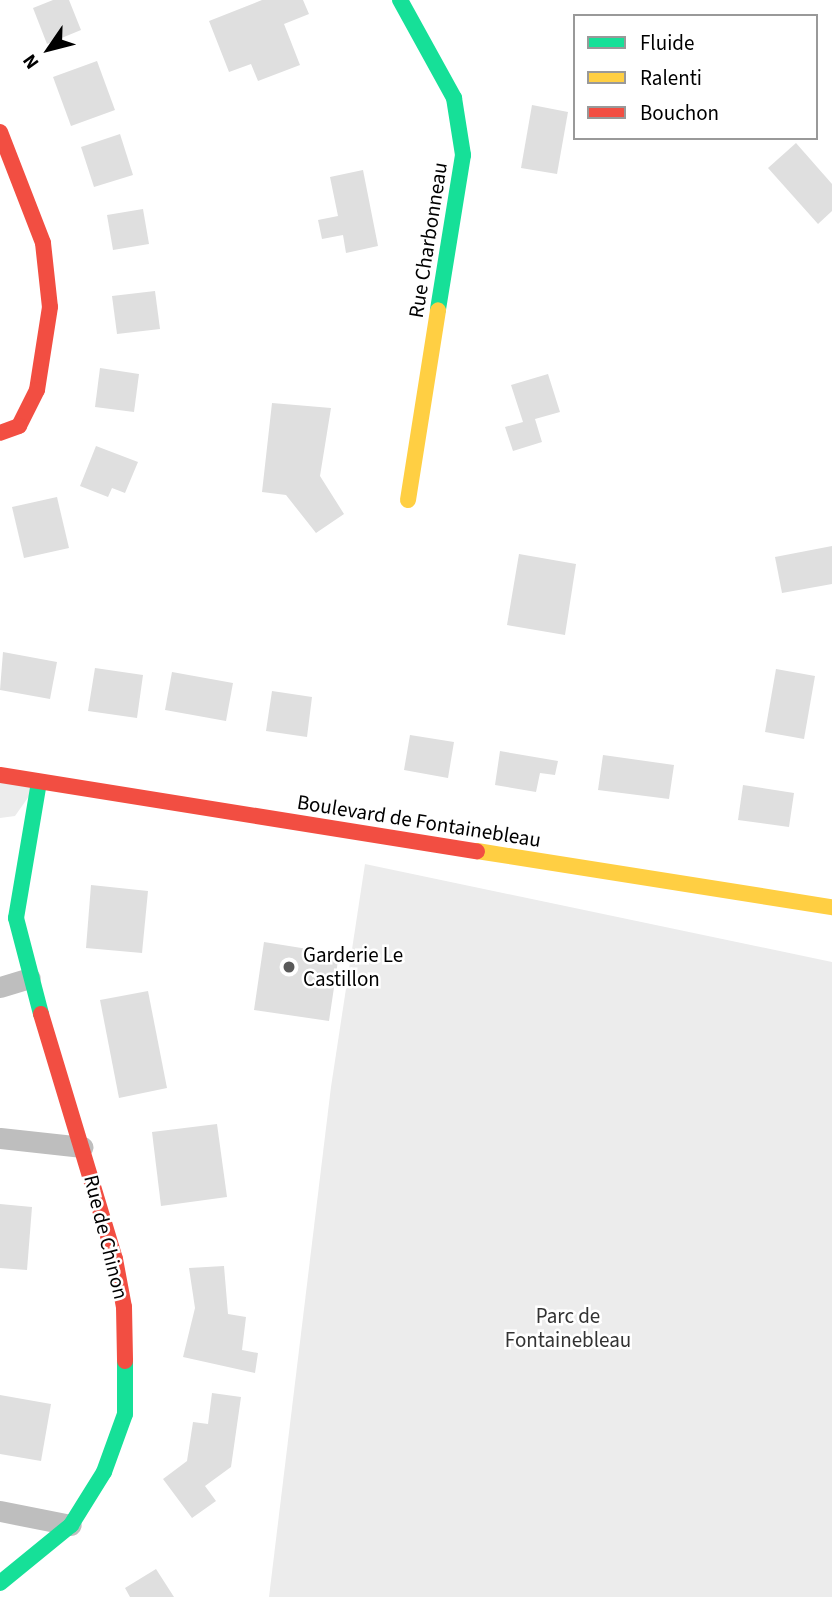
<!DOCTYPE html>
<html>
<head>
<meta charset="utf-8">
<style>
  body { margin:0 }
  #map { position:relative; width:832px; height:1597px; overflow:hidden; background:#fff; font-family:"Source Sans 3",sans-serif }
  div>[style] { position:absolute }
  .green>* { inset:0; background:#ececec }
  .building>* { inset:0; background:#dfdfdf }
  .street>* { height:21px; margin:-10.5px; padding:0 10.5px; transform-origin:10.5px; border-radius:10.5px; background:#bebebe }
  .fast>* { height:16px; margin:-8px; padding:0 8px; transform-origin:8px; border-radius:8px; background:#16e098 }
  .slow>* { height:16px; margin:-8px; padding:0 8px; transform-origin:8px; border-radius:8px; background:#ffcf43 }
  .jam>* { height:16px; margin:-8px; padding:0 8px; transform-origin:8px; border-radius:8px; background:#f24e42 }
  .dots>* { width:19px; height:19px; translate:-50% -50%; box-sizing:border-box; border:4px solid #fff; border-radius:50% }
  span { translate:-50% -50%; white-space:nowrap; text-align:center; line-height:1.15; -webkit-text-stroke:5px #fff; paint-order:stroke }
  .street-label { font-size:21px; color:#000 }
  .poi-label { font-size:21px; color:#000 }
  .left { translate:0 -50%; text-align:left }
  .park-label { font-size:21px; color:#333 }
  .legend { position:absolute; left:573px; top:14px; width:245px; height:126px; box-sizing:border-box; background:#fff; border:2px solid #999; margin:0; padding:9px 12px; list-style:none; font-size:21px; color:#000 }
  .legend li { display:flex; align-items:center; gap:14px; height:35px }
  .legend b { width:35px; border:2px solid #999 }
  .north { position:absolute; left:14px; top:14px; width:70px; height:70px; -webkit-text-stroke:5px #fff; paint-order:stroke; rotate:235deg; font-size:19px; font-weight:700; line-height:28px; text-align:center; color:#000 }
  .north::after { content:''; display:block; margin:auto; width:24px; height:32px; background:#000; clip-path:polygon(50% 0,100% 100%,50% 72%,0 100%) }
</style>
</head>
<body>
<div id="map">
  <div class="green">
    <div style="clip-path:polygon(0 775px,39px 782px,15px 816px,0 818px)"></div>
    <div style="clip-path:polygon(365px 864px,832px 962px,832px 1597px,269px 1597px,331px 1087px)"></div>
  </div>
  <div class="building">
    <div style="clip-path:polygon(53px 0,69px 0,81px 30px,47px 44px,33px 8px)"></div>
    <div style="clip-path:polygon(262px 0,303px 0,309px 14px,284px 24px,300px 65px,258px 81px,251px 64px,229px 72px,209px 21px)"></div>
    <div style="clip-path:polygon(97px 61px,115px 110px,71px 126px,53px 77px)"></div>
    <div style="clip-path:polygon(532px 105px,568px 112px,557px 174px,521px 168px)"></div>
    <div style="clip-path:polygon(120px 134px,133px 175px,94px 187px,81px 147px)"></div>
    <div style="clip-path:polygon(796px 143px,832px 184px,832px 211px,818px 224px,768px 168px)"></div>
    <div style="clip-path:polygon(363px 170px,378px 246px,346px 253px,343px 235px,322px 239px,318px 220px,338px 216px,330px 177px)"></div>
    <div style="clip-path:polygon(143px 209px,149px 244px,113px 250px,107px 215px)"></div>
    <div style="clip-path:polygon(155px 291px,160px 329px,117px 334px,112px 296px)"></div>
    <div style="clip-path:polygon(100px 368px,139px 374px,134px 412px,95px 407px)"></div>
    <div style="clip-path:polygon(548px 374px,560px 412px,535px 419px,542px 442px,513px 451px,505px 427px,523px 422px,511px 385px)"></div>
    <div style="clip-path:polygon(272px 403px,331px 408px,320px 476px,344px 514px,316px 533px,286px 495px,262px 492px)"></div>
    <div style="clip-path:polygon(96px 446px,138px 462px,125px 493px,112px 488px,108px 497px,80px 486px)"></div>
    <div style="clip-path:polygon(57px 497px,69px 548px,24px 558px,12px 507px)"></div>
    <div style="clip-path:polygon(832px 546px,832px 584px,782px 593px,775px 557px)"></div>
    <div style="clip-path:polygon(519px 554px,576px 564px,565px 635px,507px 625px)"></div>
    <div style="clip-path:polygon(3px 652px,57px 662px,50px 699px,0 690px)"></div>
    <div style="clip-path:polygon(95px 668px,143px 675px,137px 718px,88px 711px)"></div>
    <div style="clip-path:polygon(776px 669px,815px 676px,804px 739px,765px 732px)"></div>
    <div style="clip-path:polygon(172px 672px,233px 683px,226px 721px,165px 710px)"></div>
    <div style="clip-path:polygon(272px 691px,312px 697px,307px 737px,266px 731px)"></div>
    <div style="clip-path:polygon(410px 735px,454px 742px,448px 778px,404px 770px)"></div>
    <div style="clip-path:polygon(500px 751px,558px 761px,555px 775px,540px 773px,536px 792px,495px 785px)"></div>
    <div style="clip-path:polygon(603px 755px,674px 765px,669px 799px,598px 790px)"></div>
    <div style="clip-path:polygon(743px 785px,794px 793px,789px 827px,738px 820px)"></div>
    <div style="clip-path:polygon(91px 885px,148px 891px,142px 953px,86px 948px)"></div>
    <div style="clip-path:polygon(264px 942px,339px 954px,329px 1021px,254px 1010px)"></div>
    <div style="clip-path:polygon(148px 991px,167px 1088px,119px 1098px,100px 1000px)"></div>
    <div style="clip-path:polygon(217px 1124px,227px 1197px,161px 1206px,152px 1132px)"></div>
    <div style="clip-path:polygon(0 1204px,32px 1207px,27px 1270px,0 1268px)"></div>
    <div style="clip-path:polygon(224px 1266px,228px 1314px,246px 1317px,242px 1350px,258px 1353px,255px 1373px,183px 1357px,195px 1308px,189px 1268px)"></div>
    <div style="clip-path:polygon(212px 1393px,241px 1397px,231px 1467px,205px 1486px,216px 1501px,192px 1518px,163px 1479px,187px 1461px,193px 1422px,208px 1424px)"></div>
    <div style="clip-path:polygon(0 1395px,51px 1404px,41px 1461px,0 1454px)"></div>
    <div style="clip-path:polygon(156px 1569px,174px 1597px,130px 1597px,125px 1588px)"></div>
  </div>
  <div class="street">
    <div style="left:0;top:987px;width:31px;rotate:-17deg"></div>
    <div style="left:0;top:1138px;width:83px;rotate:6.2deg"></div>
    <div style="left:0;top:1511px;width:72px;rotate:11.2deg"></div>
  </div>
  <div class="fast">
    <div style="left:400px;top:0;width:112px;rotate:61.1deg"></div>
    <div style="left:454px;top:98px;width:58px;rotate:81deg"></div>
    <div style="left:463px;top:155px;width:157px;rotate:99.2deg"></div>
    <div style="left:39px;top:782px;width:138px;rotate:99.6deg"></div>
    <div style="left:16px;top:918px;width:99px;rotate:75.4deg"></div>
    <div style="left:0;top:1583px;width:92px;rotate:-39.2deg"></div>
    <div style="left:71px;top:1525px;width:62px;rotate:-58.1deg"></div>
    <div style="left:104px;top:1472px;width:62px;rotate:-70.1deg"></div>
    <div style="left:125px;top:1414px;width:53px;rotate:-90deg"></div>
  </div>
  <div class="slow">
    <div style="left:408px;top:500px;width:192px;rotate:-81deg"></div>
    <div style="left:477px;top:851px;width:359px;rotate:9deg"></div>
  </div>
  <div class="jam">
    <div style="left:0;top:132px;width:119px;rotate:68.8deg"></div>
    <div style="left:43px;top:243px;width:64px;rotate:83.8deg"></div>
    <div style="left:50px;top:307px;width:84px;rotate:98.9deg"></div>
    <div style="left:37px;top:390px;width:40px;rotate:116.6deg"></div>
    <div style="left:19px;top:426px;width:20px;rotate:160deg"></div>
    <div style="left:0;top:775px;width:483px;rotate:9.1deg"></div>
    <div style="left:41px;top:1014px;width:256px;rotate:73.2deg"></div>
    <div style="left:115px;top:1259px;width:49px;rotate:79.4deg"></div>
    <div style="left:124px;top:1307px;width:54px;rotate:88.9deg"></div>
  </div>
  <div class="dots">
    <div style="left:289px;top:967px;background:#595959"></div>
  </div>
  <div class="street-label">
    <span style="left:428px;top:240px;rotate:-81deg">Rue Charbonneau</span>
    <span style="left:419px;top:821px;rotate:9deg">Boulevard de Fontainebleau</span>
    <span style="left:106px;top:1237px;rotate:76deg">Rue de Chinon</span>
  </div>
  <div class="poi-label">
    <span class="left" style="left:303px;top:967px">Garderie Le<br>Castillon</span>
  </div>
  <div class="park-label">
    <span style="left:568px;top:1328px">Parc de<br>Fontainebleau</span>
  </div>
  <ul class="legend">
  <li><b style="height:9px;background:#16e098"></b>Fluide</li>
  <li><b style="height:9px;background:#ffcf43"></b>Ralenti</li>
  <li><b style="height:9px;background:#f24e42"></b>Bouchon</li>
  </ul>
  <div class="north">N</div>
</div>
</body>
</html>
